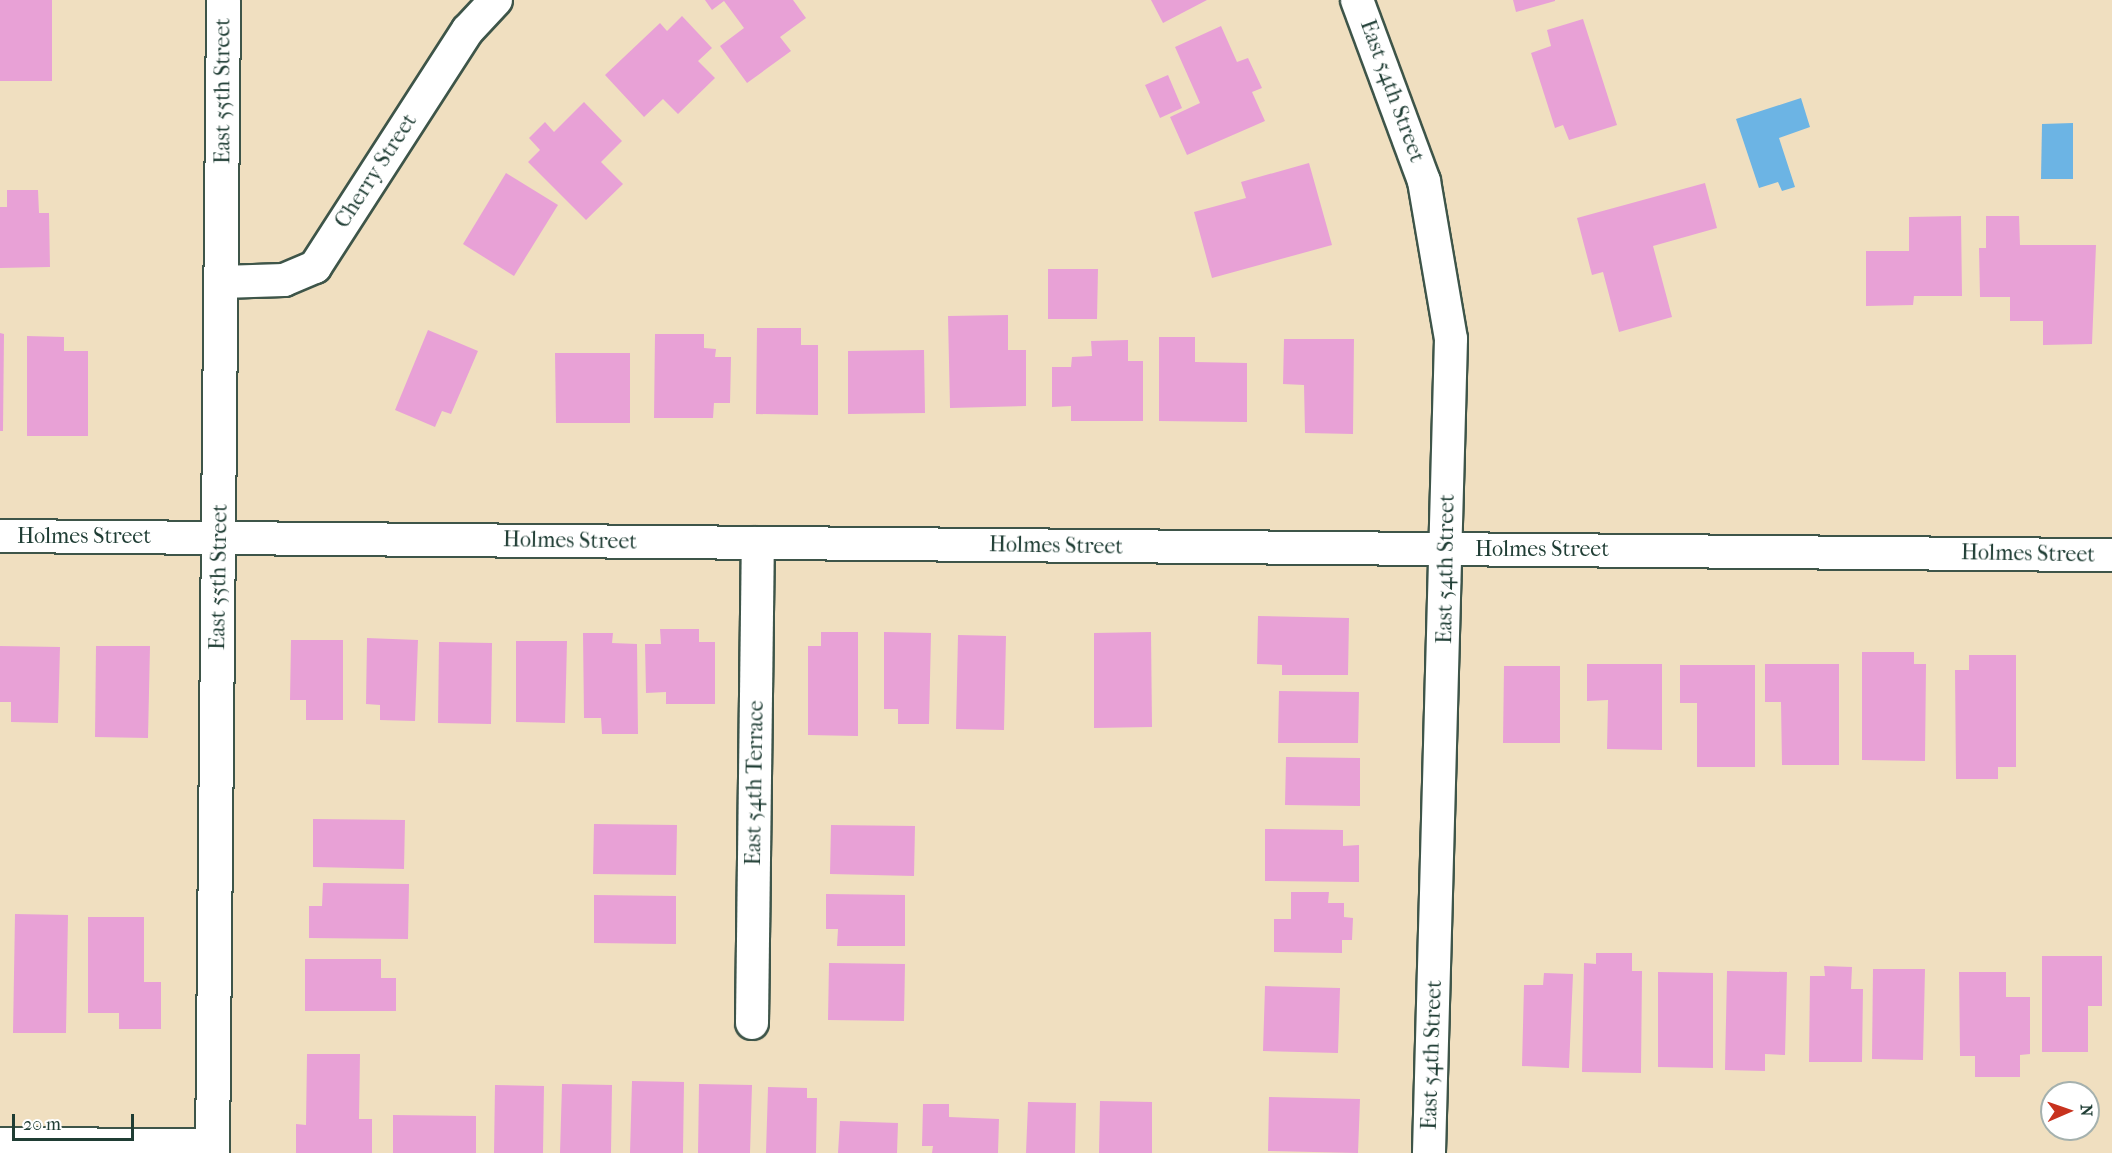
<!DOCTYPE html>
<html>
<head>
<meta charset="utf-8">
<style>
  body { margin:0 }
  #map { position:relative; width:2112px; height:1153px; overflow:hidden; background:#f0dfc0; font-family:"IM FELL French Canon",serif }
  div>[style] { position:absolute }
  .water>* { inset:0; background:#6cb4e4 }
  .building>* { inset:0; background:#e8a1d6 }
  .roads { filter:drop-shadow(2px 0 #3e5549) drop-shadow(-2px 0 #3e5549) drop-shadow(0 2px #3e5549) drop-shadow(0 -2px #3e5549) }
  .street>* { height:32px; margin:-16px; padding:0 16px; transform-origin:16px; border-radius:16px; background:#fff }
  .secondary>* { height:33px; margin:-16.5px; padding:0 16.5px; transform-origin:16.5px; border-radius:16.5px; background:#fff }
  span { translate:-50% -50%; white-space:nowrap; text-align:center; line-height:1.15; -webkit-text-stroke:5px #fff; paint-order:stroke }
  .street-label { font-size:22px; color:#1f3d34 }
  .north { position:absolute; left:2040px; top:1081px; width:60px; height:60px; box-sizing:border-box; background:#fff; border:2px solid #a5b1ae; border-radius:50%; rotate:88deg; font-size:16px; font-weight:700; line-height:24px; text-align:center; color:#1f3d34 }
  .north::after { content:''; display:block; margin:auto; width:21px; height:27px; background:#c8321e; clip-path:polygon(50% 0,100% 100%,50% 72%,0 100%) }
  .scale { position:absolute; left:12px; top:1114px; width:122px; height:27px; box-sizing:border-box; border:3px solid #1f3d34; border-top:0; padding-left:8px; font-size:18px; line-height:21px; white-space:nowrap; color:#1f3d34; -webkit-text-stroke:4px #fff; paint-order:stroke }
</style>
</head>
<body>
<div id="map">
  <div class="water">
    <div style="clip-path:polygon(1801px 98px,1810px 127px,1779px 138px,1795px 187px,1782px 191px,1778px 182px,1759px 188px,1736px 119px)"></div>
    <div style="clip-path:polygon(2073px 123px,2073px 179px,2041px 179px,2042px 124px)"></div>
  </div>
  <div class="building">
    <div style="clip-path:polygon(0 0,52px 0,52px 81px,0 81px)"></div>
    <div style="clip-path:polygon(705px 0,793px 0,806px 18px,780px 37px,791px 51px,747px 83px,720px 46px,744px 28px,724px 1px,712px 10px)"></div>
    <div style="clip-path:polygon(1151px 0,1207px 0,1163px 23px)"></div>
    <div style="clip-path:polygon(1513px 0,1555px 0,1555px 1px,1516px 12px)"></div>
    <div style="clip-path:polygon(682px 16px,712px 48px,698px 61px,715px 78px,678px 114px,663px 99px,644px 117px,605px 75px,660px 23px,667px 31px)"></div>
    <div style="clip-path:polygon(1583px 19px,1617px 125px,1569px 140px,1563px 125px,1555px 128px,1531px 53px,1551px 46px,1547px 30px)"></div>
    <div style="clip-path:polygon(1221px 26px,1237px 62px,1248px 58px,1262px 88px,1252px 92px,1265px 121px,1187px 155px,1170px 117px,1200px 103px,1175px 47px)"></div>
    <div style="clip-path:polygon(1168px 75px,1182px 108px,1160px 118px,1145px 85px)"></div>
    <div style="clip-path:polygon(584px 102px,622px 141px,601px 162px,623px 184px,586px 220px,528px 162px,540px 150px,529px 138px,545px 122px,554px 132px)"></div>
    <div style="clip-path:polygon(1309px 163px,1332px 245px,1212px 278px,1194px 212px,1246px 198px,1241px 182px)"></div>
    <div style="clip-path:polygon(506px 173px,558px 205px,514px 276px,463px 244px)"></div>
    <div style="clip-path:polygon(1705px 183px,1717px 228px,1653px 246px,1672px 317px,1619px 332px,1603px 272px,1592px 275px,1577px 218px)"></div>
    <div style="clip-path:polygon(7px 190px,38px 190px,39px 213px,49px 213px,50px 267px,0 268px,0 207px,7px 207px)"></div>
    <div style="clip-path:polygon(1961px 216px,1962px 296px,1914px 296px,1913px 305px,1866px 306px,1866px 251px,1909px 251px,1909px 217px)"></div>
    <div style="clip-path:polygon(1986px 216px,2019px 216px,2020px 245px,2096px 245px,2092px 344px,2043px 345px,2043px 321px,2010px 321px,2010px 297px,1980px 297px,1979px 248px,1986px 248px)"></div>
    <div style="clip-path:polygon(1048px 269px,1098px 269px,1097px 319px,1048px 319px)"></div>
    <div style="clip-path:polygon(1008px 315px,1008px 350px,1026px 350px,1026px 406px,950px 408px,948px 316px)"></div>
    <div style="clip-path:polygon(757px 328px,801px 328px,801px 345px,818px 345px,818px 415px,756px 414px)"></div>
    <div style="clip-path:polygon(428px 330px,478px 351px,451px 414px,442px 411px,435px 427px,395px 410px)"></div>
    <div style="clip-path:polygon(0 333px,4px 334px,3px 431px,0 431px)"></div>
    <div style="clip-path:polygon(655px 334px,704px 334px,704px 348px,716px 349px,715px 357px,731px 357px,730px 403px,714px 403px,713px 418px,654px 418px)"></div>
    <div style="clip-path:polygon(27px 336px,64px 337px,64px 351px,88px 351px,88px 436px,27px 436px)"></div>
    <div style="clip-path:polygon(1159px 337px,1195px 337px,1195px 362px,1247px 363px,1247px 422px,1159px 421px)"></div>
    <div style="clip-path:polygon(1284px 339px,1354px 339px,1353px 434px,1305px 433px,1304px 385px,1283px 384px)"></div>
    <div style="clip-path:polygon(1128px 340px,1128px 361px,1143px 361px,1143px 421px,1071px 421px,1071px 406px,1052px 407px,1052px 367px,1071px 367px,1072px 357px,1092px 356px,1091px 341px)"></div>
    <div style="clip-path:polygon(924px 350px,925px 413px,848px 414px,848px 351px)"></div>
    <div style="clip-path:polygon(555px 353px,630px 353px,630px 423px,556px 423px)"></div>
    <div style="clip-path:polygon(1258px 616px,1349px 618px,1348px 675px,1282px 675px,1282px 665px,1257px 664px)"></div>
    <div style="clip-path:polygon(660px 629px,699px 629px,699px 642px,715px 642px,715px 704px,666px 704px,666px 692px,646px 693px,645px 644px,661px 644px)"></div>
    <div style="clip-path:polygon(821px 632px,858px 632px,858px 736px,808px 735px,808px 646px,821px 646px)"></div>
    <div style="clip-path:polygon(884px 632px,931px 633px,929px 724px,898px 724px,898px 709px,884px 709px)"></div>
    <div style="clip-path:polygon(1151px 632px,1152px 727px,1094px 728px,1094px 633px)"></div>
    <div style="clip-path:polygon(583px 633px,613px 633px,612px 643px,637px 644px,638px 734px,602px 734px,601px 718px,584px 718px)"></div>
    <div style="clip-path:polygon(958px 635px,1006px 636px,1004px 730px,956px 729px)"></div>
    <div style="clip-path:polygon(367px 638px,418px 640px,415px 721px,380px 720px,380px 705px,366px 704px)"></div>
    <div style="clip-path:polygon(291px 640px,343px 640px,343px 720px,306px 720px,306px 700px,290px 700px)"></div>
    <div style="clip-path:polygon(516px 641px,567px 641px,565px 723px,516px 722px)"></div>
    <div style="clip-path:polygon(439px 642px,492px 643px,491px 724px,438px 723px)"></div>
    <div style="clip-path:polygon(0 646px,60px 647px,58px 723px,11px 722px,11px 702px,0 702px)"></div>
    <div style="clip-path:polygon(96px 646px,150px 646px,148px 738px,95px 737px)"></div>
    <div style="clip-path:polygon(1862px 652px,1914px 652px,1914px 664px,1926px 664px,1925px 761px,1862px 760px)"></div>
    <div style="clip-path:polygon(1969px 655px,2016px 655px,2016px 767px,1998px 767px,1998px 779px,1956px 779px,1955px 670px,1969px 670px)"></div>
    <div style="clip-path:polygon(1587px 664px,1662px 664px,1662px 750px,1607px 749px,1608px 700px,1587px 701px)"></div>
    <div style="clip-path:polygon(1765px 664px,1839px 664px,1839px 765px,1782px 765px,1781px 702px,1765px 702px)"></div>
    <div style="clip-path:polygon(1680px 665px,1755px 665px,1755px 767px,1697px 767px,1697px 703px,1680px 703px)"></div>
    <div style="clip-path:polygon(1504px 666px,1560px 666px,1560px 743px,1503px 743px)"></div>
    <div style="clip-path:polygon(1279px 691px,1359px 692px,1358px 743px,1278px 743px)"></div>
    <div style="clip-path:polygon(1286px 757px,1360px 758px,1360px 806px,1285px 805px)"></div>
    <div style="clip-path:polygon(313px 819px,405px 820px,404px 869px,313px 867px)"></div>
    <div style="clip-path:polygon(594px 824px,677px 825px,676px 875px,593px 874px)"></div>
    <div style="clip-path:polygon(831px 825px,915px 826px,914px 876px,830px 874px)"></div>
    <div style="clip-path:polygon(1265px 829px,1343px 830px,1343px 846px,1359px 845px,1359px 882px,1265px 881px)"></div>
    <div style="clip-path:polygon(323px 883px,409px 884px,408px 939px,309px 938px,309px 906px,322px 906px)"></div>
    <div style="clip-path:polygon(1291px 892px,1329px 892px,1328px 903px,1344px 903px,1344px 917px,1353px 918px,1352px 940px,1342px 940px,1342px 953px,1274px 952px,1274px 919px,1291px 919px)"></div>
    <div style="clip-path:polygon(826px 894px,905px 895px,905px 946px,837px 946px,838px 929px,826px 929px)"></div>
    <div style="clip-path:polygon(594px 895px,676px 896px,676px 944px,594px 943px)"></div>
    <div style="clip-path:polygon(15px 914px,68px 915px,66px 1033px,13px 1033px)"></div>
    <div style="clip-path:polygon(88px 917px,144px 917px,144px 982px,161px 982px,161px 1029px,119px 1029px,119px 1013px,88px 1013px)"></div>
    <div style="clip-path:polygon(1596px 953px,1632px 953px,1632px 971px,1642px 971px,1641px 1073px,1582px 1072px,1584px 963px,1596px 964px)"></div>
    <div style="clip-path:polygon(2042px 956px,2102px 956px,2102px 1006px,2088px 1006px,2088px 1052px,2042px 1052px)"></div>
    <div style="clip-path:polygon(305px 959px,381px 959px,381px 978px,396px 978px,396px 1011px,305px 1011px)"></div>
    <div style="clip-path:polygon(829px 963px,905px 964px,904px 1021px,828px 1020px)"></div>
    <div style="clip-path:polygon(1824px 966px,1852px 967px,1851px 989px,1863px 989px,1862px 1062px,1809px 1062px,1810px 976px,1825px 976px)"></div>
    <div style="clip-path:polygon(1873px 969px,1925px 969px,1923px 1060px,1872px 1059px)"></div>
    <div style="clip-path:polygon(1727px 971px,1787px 972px,1785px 1055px,1765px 1054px,1765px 1071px,1725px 1070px)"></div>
    <div style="clip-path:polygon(1658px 972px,1713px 973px,1713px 1068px,1658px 1067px)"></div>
    <div style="clip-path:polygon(1959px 972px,2006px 972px,2006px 997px,2030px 997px,2030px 1054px,2020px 1055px,2020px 1077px,1975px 1077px,1975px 1056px,1960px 1056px)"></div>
    <div style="clip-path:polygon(1544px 973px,1573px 974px,1569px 1068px,1522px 1066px,1524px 985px,1543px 985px)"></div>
    <div style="clip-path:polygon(1265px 986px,1340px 988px,1338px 1053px,1263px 1051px)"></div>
    <div style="clip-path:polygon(307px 1054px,360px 1054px,359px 1119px,372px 1119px,372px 1153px,296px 1153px,296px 1124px,306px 1125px)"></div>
    <div style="clip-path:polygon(632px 1081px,684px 1082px,683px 1153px,630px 1153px)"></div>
    <div style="clip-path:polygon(562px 1084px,612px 1085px,611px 1153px,560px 1153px)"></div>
    <div style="clip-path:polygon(699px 1084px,752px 1085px,750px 1153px,698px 1153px)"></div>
    <div style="clip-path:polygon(495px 1085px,544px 1086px,543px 1153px,494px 1153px)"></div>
    <div style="clip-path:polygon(768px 1087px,807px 1088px,807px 1098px,817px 1098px,816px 1153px,766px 1153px)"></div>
    <div style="clip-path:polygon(1269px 1097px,1360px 1099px,1358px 1153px,1268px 1151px)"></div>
    <div style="clip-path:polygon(1100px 1101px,1152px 1102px,1152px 1153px,1099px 1153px)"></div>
    <div style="clip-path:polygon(1028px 1102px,1076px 1103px,1075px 1153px,1026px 1153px)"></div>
    <div style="clip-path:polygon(923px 1104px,949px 1104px,949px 1117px,999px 1119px,998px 1153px,932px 1153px,933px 1146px,922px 1146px)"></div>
    <div style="clip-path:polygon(393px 1115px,476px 1116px,476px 1153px,393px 1153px)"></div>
    <div style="clip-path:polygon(840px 1121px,898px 1123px,897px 1153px,838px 1153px)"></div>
  </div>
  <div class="roads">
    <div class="street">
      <div style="left:1357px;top:0;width:193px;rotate:69.7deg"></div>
      <div style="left:1424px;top:181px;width:160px;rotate:80.3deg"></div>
      <div style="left:1451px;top:339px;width:814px;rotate:91.55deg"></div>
      <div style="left:222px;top:282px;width:62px;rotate:-1.8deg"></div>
      <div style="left:284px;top:280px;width:34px;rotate:-23deg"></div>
      <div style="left:315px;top:267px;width:282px;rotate:-57.2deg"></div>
      <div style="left:468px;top:30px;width:41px;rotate:-47deg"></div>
      <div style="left:0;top:536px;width:2112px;rotate:0.52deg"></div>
      <div style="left:752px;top:1023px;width:480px;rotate:-89.3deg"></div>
      <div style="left:0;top:1144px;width:212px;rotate:0.3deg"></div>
    </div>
    <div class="secondary">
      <div style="left:212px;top:1153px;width:1153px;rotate:-89.45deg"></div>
    </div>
  </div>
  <div class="street-label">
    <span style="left:223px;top:91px;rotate:-90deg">East 55th Street</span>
    <span style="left:1392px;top:91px;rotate:70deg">East 54th Street</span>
    <span style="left:376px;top:171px;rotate:-57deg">Cherry Street</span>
    <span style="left:84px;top:537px">Holmes Street</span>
    <span style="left:570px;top:541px;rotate:1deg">Holmes Street</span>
    <span style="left:1056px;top:546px;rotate:1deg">Holmes Street</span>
    <span style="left:1542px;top:550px">Holmes Street</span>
    <span style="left:2028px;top:554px;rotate:1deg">Holmes Street</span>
    <span style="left:1446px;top:569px;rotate:-89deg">East 54th Street</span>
    <span style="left:219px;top:577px;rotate:-89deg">East 55th Street</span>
    <span style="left:755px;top:783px;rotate:-89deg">East 54th Terrace</span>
    <span style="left:1432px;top:1055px;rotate:-88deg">East 54th Street</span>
  </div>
  <div class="north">N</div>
  <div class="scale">20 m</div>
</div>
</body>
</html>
